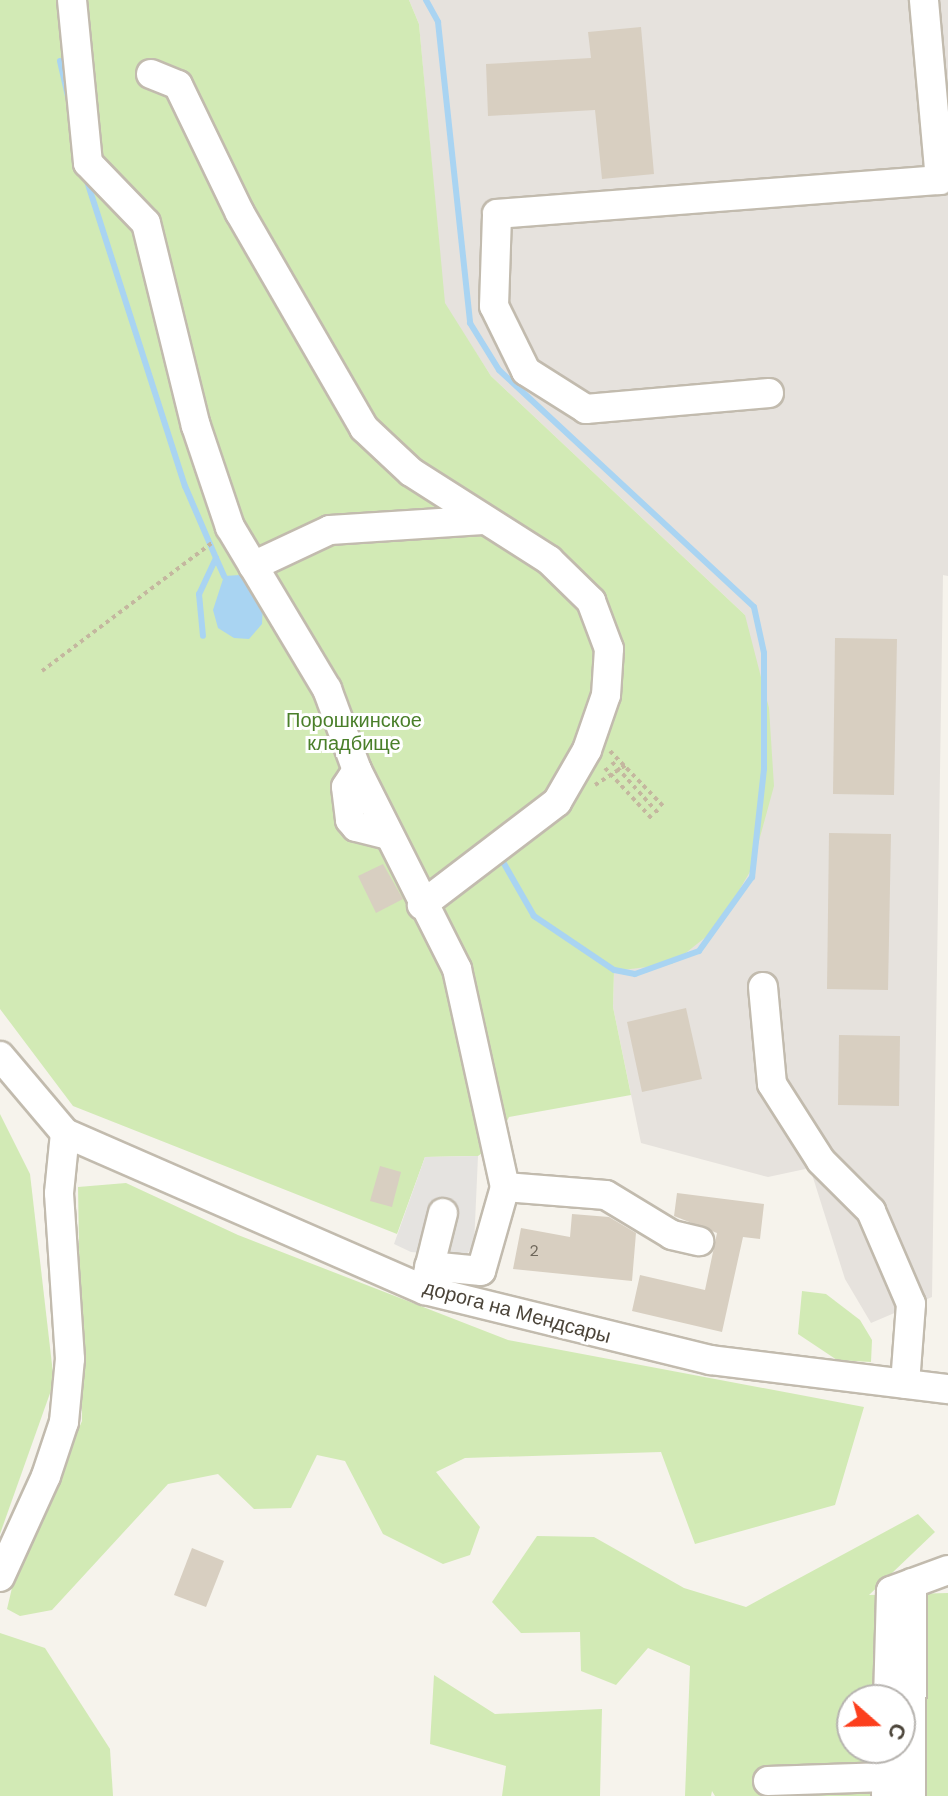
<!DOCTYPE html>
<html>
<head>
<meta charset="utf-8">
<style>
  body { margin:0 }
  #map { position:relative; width:948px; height:1796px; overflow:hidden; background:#f6f3ec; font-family:"DM Sans",sans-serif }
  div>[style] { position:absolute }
  .industrial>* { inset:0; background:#e6e2dd }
  .green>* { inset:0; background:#d2eab5 }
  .parking>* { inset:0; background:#e5e3e0 }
  .water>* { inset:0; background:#a9d4f2 }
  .stream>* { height:6px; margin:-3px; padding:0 3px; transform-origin:3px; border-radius:3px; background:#a9d4f2 }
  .building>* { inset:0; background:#d8cfc1 }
  .path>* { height:4px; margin-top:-2px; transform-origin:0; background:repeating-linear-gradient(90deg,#c4b79f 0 4px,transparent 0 8px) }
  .roads { filter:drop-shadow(2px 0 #c2bbae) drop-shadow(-2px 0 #c2bbae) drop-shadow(0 2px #c2bbae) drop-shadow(0 -2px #c2bbae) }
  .minor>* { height:28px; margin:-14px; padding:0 14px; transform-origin:14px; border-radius:14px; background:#fff }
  span { translate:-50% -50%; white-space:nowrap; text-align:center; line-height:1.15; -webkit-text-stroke:6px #fff; paint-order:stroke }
  .number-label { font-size:16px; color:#6e675b }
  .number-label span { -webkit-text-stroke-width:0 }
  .park-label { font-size:20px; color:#4a7f2a }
  .street-label { font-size:20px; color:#4b4439 }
  .north { position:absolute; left:836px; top:1684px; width:80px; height:80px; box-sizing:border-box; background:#fff; border:2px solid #b7b4b0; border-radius:50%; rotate:110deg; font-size:22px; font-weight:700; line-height:32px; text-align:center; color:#4b4439 }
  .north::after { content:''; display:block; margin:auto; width:28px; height:36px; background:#fc3f1d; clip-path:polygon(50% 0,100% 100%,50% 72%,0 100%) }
</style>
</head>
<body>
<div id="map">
  <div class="industrial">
    <div style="clip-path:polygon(409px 0,948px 0,948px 576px,943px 575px,932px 1297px,871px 1323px,845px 1279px,810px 1168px,768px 1177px,641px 1143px,613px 1007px,614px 970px,672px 964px,745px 615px,491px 376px,444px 303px,419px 24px)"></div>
  </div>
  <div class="green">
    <div style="clip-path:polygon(0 0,409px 0,419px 24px,445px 303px,491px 376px,745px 615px,769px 708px,774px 786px,751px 870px,717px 928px,672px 964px,614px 971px,613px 1007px,631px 1095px,509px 1117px,496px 1143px,478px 1156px,425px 1157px,397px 1234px,73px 1106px,0 1009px)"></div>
    <div style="clip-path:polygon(0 1114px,30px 1174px,54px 1382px,0 1534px)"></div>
    <div style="clip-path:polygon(126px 1183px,238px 1235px,508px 1340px,864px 1407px,835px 1505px,695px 1544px,661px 1452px,465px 1458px,436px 1472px,480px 1527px,470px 1555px,443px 1564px,383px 1534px,345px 1461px,317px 1455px,291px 1508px,254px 1509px,218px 1474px,168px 1484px,52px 1610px,20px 1616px,7px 1609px,15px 1575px,82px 1421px,78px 1187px)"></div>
    <div style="clip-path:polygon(802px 1291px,826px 1294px,860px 1320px,872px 1340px,871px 1362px,837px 1360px,798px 1334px)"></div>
    <div style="clip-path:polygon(evenodd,918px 1514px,935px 1532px,869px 1595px,948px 1593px,948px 1796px,715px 1796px,712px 1791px,711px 1796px,685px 1796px,690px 1666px,648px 1648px,616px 1685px,581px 1671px,580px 1632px,521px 1633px,492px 1602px,537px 1536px,594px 1537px,684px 1588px,746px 1607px,918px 1514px,852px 1700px,900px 1700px,900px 1748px,852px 1748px,852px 1700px)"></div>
    <div style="clip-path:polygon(0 1633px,45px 1648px,110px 1749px,113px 1796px,0 1796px)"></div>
    <div style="clip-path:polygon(434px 1675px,495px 1714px,602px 1709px,600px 1796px,502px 1796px,506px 1766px,430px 1744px)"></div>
  </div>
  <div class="parking">
    <div style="clip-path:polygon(478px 1156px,474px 1245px,465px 1256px,411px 1252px,394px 1244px,425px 1157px)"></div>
  </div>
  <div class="water">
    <div style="clip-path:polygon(240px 575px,254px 580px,263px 603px,262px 624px,249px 639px,234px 638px,218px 628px,213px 610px,224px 576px)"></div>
  </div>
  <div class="stream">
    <div style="left:426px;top:0;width:25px;rotate:61deg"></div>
    <div style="left:438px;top:22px;width:303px;rotate:83.9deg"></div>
    <div style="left:470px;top:323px;width:55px;rotate:58.3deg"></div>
    <div style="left:499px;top:370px;width:348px;rotate:42.9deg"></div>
    <div style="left:754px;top:607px;width:47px;rotate:77.7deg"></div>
    <div style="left:764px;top:653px;width:116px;rotate:90deg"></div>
    <div style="left:764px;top:769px;width:109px;rotate:96.3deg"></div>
    <div style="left:752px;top:877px;width:91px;rotate:125.6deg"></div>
    <div style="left:699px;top:951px;width:68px;rotate:160.2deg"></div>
    <div style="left:635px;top:974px;width:21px;rotate:-169deg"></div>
    <div style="left:614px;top:970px;width:97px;rotate:-146deg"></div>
    <div style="left:534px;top:916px;width:70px;rotate:-119.8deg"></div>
    <div style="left:60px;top:61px;width:41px;rotate:77.3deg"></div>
    <div style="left:86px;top:178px;width:324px;rotate:72.2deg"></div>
    <div style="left:185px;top:486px;width:78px;rotate:66.7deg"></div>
    <div style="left:216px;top:558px;width:40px;rotate:115deg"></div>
    <div style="left:199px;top:594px;width:42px;rotate:84.6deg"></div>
    <div style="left:216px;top:558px;width:20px;rotate:66deg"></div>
  </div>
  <div class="building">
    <div style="clip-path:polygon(641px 27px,654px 174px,602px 179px,595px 110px,488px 116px,486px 64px,591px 58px,588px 32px)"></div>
    <div style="clip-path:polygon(835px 638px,897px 639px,894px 795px,833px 794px)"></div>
    <div style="clip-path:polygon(829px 833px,891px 834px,888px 990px,827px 989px)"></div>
    <div style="clip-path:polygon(383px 864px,403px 899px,376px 913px,358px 876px)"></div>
    <div style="clip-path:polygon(686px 1008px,702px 1079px,642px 1092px,627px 1022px)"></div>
    <div style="clip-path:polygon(839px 1035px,900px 1036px,899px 1106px,838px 1105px)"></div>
    <div style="clip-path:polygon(380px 1166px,401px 1172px,392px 1207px,370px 1201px)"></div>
    <div style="clip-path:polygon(677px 1193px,764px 1204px,760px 1239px,743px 1237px,722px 1332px,632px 1311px,640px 1275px,705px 1290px,717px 1233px,674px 1216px)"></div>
    <div style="clip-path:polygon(572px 1214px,609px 1217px,636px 1233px,632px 1281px,513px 1269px,521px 1228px,570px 1237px)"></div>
    <div style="clip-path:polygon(192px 1548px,224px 1561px,206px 1607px,174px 1595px)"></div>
  </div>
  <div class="path">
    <div style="left:42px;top:671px;width:214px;rotate:-37deg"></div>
    <div style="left:610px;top:751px;width:78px;rotate:46deg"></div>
    <div style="left:612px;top:762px;width:69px;rotate:48deg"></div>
    <div style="left:605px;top:768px;width:69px;rotate:47.3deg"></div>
    <div style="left:595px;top:785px;width:37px;rotate:-33deg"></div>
  </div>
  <div class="roads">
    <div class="minor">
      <div style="left:72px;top:0;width:164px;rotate:84.4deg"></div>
      <div style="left:88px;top:163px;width:83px;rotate:46deg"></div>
      <div style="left:146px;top:223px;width:209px;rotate:76.2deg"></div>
      <div style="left:196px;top:426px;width:107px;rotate:71.4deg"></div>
      <div style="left:230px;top:527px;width:189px;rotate:59.1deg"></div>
      <div style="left:327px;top:689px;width:86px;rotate:69.7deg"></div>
      <div style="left:357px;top:770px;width:223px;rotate:63.3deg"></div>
      <div style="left:457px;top:969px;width:223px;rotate:77.6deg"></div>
      <div style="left:505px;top:1187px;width:87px;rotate:105.9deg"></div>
      <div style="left:481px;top:1271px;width:52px;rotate:-174.5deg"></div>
      <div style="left:151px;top:74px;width:29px;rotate:22deg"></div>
      <div style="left:178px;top:85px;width:142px;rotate:64.2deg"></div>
      <div style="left:240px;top:213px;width:248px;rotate:60deg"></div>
      <div style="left:364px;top:428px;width:64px;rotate:43.1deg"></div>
      <div style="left:411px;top:472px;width:164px;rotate:32.5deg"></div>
      <div style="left:549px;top:560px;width:59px;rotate:44.3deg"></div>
      <div style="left:591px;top:601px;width:51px;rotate:69.4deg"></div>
      <div style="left:609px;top:649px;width:46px;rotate:93.7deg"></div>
      <div style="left:606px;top:695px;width:58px;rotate:109.1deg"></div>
      <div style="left:587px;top:750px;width:60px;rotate:120deg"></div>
      <div style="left:557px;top:802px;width:170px;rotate:142.7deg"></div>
      <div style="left:769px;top:393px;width:184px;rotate:175deg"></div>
      <div style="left:586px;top:409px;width:71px;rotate:-147.7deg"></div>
      <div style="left:526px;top:371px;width:72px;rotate:-116.2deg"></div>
      <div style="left:494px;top:306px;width:92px;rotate:-88.1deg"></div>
      <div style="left:497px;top:214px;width:444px;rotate:-4.4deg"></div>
      <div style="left:940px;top:180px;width:181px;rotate:-95.1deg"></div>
      <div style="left:253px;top:566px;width:85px;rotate:-25.1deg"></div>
      <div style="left:330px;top:530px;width:153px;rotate:-3.7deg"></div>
      <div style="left:357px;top:770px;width:20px;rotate:123deg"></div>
      <div style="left:346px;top:787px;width:33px;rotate:83deg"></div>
      <div style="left:350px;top:820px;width:9px;rotate:49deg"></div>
      <div style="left:356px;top:827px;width:34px;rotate:14deg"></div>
      <div style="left:763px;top:987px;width:97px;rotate:84.7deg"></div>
      <div style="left:772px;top:1084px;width:91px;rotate:57.5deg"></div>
      <div style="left:821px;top:1161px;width:71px;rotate:45deg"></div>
      <div style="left:871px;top:1211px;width:101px;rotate:66.7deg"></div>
      <div style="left:911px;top:1304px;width:80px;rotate:94.3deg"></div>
      <div style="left:0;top:1056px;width:101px;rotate:49.8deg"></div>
      <div style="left:65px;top:1133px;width:393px;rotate:23.6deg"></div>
      <div style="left:425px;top:1290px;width:294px;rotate:13.8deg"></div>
      <div style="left:711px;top:1360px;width:239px;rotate:7deg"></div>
      <div style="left:505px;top:1187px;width:101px;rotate:4.5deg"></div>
      <div style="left:606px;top:1195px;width:77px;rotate:31.2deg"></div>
      <div style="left:672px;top:1235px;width:28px;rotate:13deg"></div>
      <div style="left:426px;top:1281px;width:70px;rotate:-76deg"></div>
      <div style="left:0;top:1577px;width:111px;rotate:-65.5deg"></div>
      <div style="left:46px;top:1476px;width:57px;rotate:-71.6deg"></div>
      <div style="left:64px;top:1422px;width:63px;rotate:-84.6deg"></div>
      <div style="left:70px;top:1359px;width:166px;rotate:-93.8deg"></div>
      <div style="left:59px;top:1193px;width:60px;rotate:-84.3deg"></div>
      <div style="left:888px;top:1700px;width:109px;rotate:-88.4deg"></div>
      <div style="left:891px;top:1591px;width:61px;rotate:-20.2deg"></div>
      <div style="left:768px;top:1781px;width:118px;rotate:-1.9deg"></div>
      <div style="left:886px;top:1795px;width:47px;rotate:-88.8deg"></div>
      <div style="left:911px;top:1796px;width:213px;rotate:-89.7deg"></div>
    </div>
  </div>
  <div class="number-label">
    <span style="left:534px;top:1251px">2</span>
  </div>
  <div class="park-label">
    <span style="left:354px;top:732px">Порошкинское<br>кладбище</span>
  </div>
  <div class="street-label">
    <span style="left:517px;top:1312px;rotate:15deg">дорога на Мендсары</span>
  </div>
  <div class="north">С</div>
</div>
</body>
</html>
